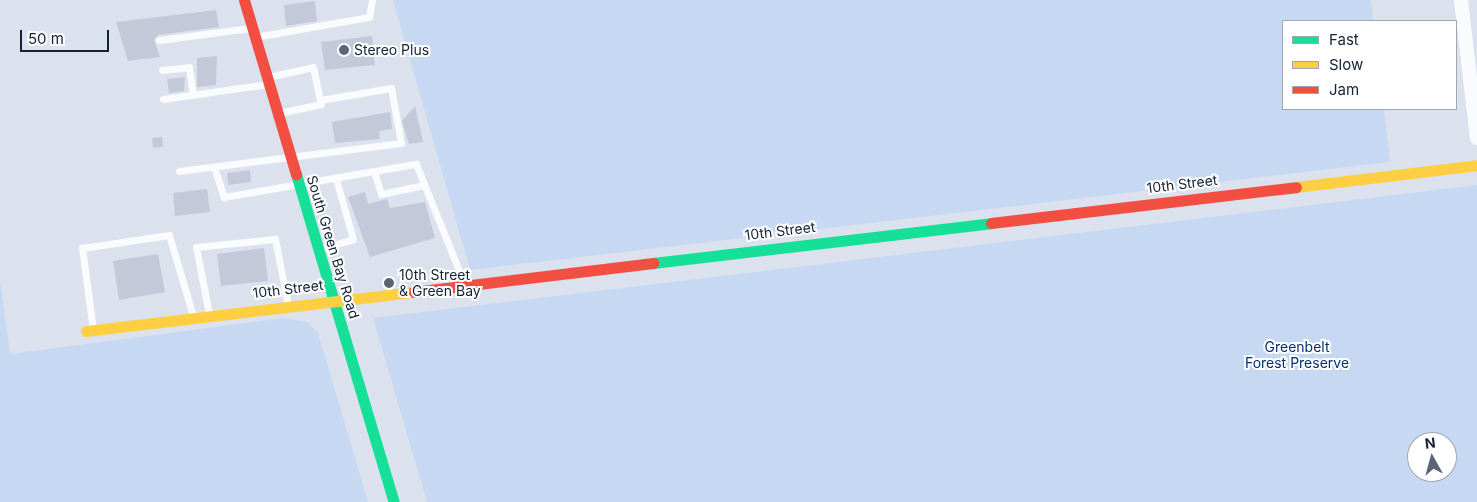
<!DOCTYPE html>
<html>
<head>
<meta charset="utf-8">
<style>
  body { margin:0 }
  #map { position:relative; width:1477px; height:502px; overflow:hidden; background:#dbe2ee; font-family:Inter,sans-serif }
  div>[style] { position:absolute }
  .green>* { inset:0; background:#c7d8f2 }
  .building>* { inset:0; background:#c4c9d9 }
  .lane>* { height:7px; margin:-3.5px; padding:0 3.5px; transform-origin:3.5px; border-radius:3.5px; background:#fafbfc }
  .street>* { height:14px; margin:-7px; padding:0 7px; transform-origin:7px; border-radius:7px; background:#fafbfc }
  .fast>* { height:11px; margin:-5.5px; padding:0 5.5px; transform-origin:5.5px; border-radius:5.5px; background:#16e098 }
  .slow>* { height:11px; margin:-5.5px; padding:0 5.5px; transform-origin:5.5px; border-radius:5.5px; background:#ffcf43 }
  .jam>* { height:11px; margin:-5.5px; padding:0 5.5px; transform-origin:5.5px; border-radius:5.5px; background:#f24e42 }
  .dots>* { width:14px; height:14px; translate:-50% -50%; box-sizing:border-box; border:2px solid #fff; border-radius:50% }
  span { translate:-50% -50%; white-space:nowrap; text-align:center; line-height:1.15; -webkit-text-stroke:4px #fff; paint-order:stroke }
  .poi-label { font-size:14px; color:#142235 }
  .left { translate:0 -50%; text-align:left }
  .street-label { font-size:14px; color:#142235 }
  .park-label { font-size:14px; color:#003071 }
  .legend { position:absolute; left:1282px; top:20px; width:175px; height:90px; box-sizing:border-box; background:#fff; border:1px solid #a1a7ae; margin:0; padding:6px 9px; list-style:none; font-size:15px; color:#142235 }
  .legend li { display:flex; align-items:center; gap:10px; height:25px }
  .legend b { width:25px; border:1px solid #a1a7ae }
  .north { position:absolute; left:1407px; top:432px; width:50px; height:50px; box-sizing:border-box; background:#fff; border:1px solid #a1a7ae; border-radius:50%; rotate:353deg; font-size:14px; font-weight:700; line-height:20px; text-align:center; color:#142235 }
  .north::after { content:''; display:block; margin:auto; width:18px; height:22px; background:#5a6576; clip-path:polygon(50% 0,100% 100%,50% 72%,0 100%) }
  .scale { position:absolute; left:20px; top:30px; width:89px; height:22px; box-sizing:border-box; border:2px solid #142235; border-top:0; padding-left:6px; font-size:15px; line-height:18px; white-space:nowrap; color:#142235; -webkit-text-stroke:4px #fff; paint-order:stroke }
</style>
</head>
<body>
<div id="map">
  <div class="green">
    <div style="clip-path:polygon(393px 0,1371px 0,1373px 21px,1283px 21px,1283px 109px,1384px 109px,1390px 162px,470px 270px)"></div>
    <div style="clip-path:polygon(evenodd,1477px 185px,1477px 502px,427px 502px,373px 318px,1477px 185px,1417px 442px,1447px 442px,1447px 472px,1417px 472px,1417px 442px)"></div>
    <div style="clip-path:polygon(0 279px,10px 354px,284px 318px,307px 322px,318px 333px,368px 502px,0 502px)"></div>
  </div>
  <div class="building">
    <div style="clip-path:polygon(315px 1px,317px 21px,286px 26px,284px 5px)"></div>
    <div style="clip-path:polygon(216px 10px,219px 27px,158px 35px,154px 40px,160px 57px,128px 61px,116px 22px)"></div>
    <div style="clip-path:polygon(372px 36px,375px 65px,325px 70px,321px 42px)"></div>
    <div style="clip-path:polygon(217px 56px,216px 85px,197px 87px,197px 58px)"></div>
    <div style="clip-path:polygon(185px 77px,184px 91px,169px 93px,167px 79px)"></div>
    <div style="clip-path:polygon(415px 106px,423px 142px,409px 144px,402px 121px)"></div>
    <div style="clip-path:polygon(390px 112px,392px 129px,379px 131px,380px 139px,335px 143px,332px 122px)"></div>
    <div style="clip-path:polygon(162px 137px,163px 147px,153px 148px,152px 138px)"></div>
    <div style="clip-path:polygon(250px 170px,251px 182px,228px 185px,227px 173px)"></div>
    <div style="clip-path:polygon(207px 189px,210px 212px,175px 216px,173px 193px)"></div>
    <div style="clip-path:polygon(365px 192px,368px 204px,387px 199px,390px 208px,425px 202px,435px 238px,370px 257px,348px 197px)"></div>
    <div style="clip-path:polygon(264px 248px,268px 281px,221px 286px,217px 254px)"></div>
    <div style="clip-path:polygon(158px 254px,165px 292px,119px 300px,113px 261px)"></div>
  </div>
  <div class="lane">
    <div style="left:255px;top:37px;width:116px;rotate:-10deg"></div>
    <div style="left:369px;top:17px;width:17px;rotate:-80deg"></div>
    <div style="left:159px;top:40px;width:92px;rotate:-7.5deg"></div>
    <div style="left:162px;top:70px;width:27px;rotate:-6deg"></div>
    <div style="left:189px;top:67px;width:28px;rotate:82deg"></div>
    <div style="left:268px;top:77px;width:46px;rotate:-12.5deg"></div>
    <div style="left:313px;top:67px;width:38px;rotate:78deg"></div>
    <div style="left:321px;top:104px;width:43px;rotate:167.9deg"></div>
    <div style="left:163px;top:99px;width:107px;rotate:-8.1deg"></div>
    <div style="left:214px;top:167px;width:32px;rotate:72deg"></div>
    <div style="left:224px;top:197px;width:195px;rotate:-9.8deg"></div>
    <div style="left:416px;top:164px;width:128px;rotate:68deg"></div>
    <div style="left:179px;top:171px;width:224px;rotate:-7.2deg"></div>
    <div style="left:401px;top:143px;width:56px;rotate:-100.3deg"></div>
    <div style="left:391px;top:88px;width:72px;rotate:170.4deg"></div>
    <div style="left:374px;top:172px;width:23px;rotate:72deg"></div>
    <div style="left:381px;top:194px;width:44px;rotate:-11.8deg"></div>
    <div style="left:319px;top:249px;width:35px;rotate:-16deg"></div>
    <div style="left:353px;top:239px;width:62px;rotate:-105.8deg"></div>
    <div style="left:209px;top:314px;width:68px;rotate:-101deg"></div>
    <div style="left:196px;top:247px;width:79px;rotate:-5.8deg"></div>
    <div style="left:275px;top:239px;width:67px;rotate:78.9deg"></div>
    <div style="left:93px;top:330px;width:83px;rotate:-97.6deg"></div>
    <div style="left:82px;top:248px;width:88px;rotate:-8.5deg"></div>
    <div style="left:169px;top:235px;width:84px;rotate:73.5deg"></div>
  </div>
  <div class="street">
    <div style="left:1461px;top:0;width:139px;rotate:83.4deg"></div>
  </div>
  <div class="fast">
    <div style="left:296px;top:174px;width:342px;rotate:73.4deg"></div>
    <div style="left:653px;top:263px;width:340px;rotate:-6.7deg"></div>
  </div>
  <div class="slow">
    <div style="left:1296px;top:187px;width:182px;rotate:-6.9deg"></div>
    <div style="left:86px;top:331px;width:329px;rotate:-6.8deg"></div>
  </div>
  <div class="jam">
    <div style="left:244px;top:0;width:182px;rotate:73.4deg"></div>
    <div style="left:991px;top:223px;width:307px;rotate:-6.7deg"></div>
    <div style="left:413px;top:292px;width:242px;rotate:-6.9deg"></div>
  </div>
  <div class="dots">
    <div style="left:344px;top:50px;background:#5a6576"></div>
    <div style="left:389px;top:283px;background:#5a6576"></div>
  </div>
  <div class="poi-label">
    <span class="left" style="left:354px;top:50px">Stereo Plus</span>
    <span class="left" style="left:399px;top:283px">10th Street<br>&amp; Green Bay</span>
  </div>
  <div class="street-label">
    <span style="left:1182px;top:184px;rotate:-7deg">10th Street</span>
    <span style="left:780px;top:231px;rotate:-7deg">10th Street</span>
    <span style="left:333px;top:247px;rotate:73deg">South Green Bay Road</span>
    <span style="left:288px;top:289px;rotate:-7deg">10th Street</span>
  </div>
  <div class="park-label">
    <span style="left:1297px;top:355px">Greenbelt<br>Forest Preserve</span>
  </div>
  <ul class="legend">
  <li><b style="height:6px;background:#16e098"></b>Fast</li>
  <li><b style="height:6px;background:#ffcf43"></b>Slow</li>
  <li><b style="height:6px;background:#f24e42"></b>Jam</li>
  </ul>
  <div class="north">N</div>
  <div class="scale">50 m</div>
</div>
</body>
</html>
